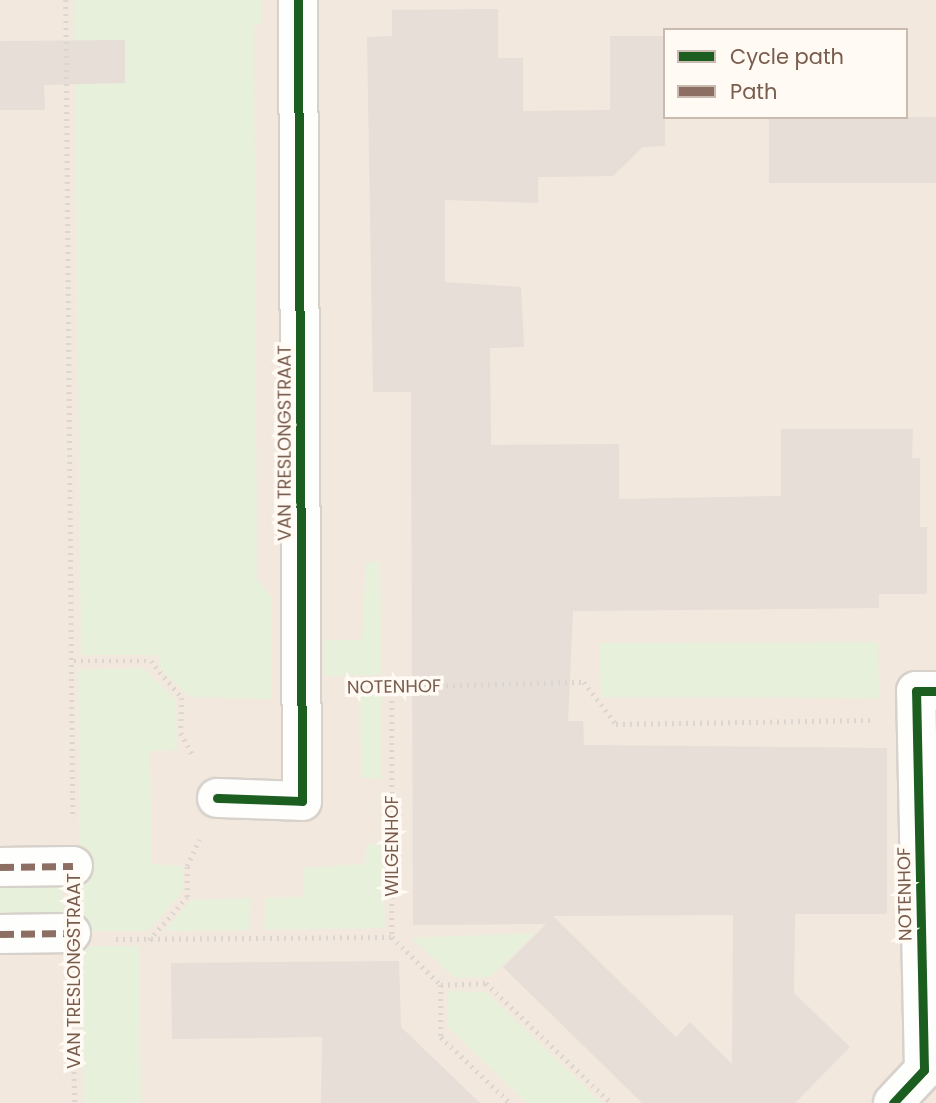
<!DOCTYPE html>
<html>
<head>
<meta charset="utf-8">
<style>
  body { margin:0 }
  #map { position:relative; width:936px; height:1103px; overflow:hidden; background:#f9f5f0; font-family:Poppins,sans-serif }
  div>[style] { position:absolute }
  .residential>* { inset:0; background:#f2e8de }
  .green>* { inset:0; background:#e7f0db }
  .building>* { inset:0; background:#e6ded7 }
  .path>* { height:4.5px; margin-top:-2.25px; transform-origin:0; background:repeating-linear-gradient(90deg,#dcd5d0 0 2px,transparent 0 7px) }
  .roads { filter:drop-shadow(2px 0 #d7d1cb) drop-shadow(-2px 0 #d7d1cb) drop-shadow(0 2px #d7d1cb) drop-shadow(0 -2px #d7d1cb) }
  .street>* { height:38px; margin:-19px; padding:0 19px; transform-origin:19px; border-radius:19px; background:#fefefd }
  .quiet>* { height:7px; margin-top:-3.5px; transform-origin:0; background:repeating-linear-gradient(90deg,#8d6e63 0 14px,transparent 0 21px) }
  .cycleway>* { height:9px; margin:-4.5px; padding:0 4.5px; transform-origin:4.5px; border-radius:4.5px; background:#1b5e20 }
  span { translate:-50% -50%; white-space:nowrap; text-align:center; line-height:1.15; -webkit-text-stroke:7px #fffaf3; paint-order:stroke }
  .street-label { font-size:18px; color:#7a5c4d }
  .legend { position:absolute; left:663px; top:28px; width:245px; height:91px; box-sizing:border-box; background:#fffaf3; border:2px solid #cabbb1; margin:0; padding:9px 12px; list-style:none; font-size:21px; color:#7a5c4d }
  .legend li { display:flex; align-items:center; gap:14px; height:35px }
  .legend b { width:35px; border:2px solid #cabbb1 }
</style>
</head>
<body>
<div id="map">
  <div class="residential">
    <div style="clip-path:polygon(evenodd,0 0,936px 0,936px 1103px,0 1103px,0 0,665px 30px,906px 30px,906px 117px,665px 117px,665px 30px)"></div>
  </div>
  <div class="green">
    <div style="clip-path:polygon(74px 0,261px 0,261px 23px,254px 25px,257px 579px,271px 596px,271px 699px,190px 697px,161px 670px,158px 655px,81px 655px)"></div>
    <div style="clip-path:polygon(380px 561px,382px 675px,323px 676px,324px 640px,362px 640px,366px 563px)"></div>
    <div style="clip-path:polygon(878px 642px,879px 698px,601px 697px,599px 643px)"></div>
    <div style="clip-path:polygon(143px 668px,176px 700px,177px 750px,150px 751px,152px 864px,183px 866px,183px 891px,148px 931px,81px 931px,78px 670px)"></div>
    <div style="clip-path:polygon(360px 695px,382px 695px,382px 779px,361px 778px)"></div>
    <div style="clip-path:polygon(383px 843px,385px 928px,264px 930px,266px 898px,304px 897px,304px 868px,364px 864px,367px 844px)"></div>
    <div style="clip-path:polygon(0 885px,62px 885px,63px 922px,0 922px)"></div>
    <div style="clip-path:polygon(251px 898px,249px 930px,164px 931px,191px 900px)"></div>
    <div style="clip-path:polygon(535px 933px,490px 977px,455px 978px,411px 938px)"></div>
    <div style="clip-path:polygon(81px 946px,139px 946px,141px 1103px,83px 1103px)"></div>
    <div style="clip-path:polygon(448px 991px,486px 992px,602px 1103px,527px 1103px,447px 1026px)"></div>
  </div>
  <div class="building">
    <div style="clip-path:polygon(evenodd,498px 9px,498px 58px,523px 58px,523px 111px,610px 110px,610px 36px,665px 36px,665px 146px,643px 147px,613px 176px,538px 177px,538px 203px,445px 200px,445px 282px,521px 287px,524px 347px,490px 348px,491px 445px,619px 444px,619px 499px,781px 496px,781px 429px,913px 429px,912px 458px,920px 458px,920px 527px,927px 527px,927px 594px,879px 594px,879px 608px,573px 611px,568px 721px,583px 721px,584px 745px,887px 748px,887px 914px,795px 914px,794px 993px,850px 1047px,795px 1103px,642px 1103px,503px 967px,546px 924px,413px 925px,411px 392px,373px 392px,367px 37px,392px 36px,392px 10px,498px 9px,733px 915px,732px 1064px,690px 1022px,676px 1037px,553px 916px,733px 915px)"></div>
    <div style="clip-path:polygon(125px 40px,125px 83px,44px 85px,45px 110px,0 110px,0 41px)"></div>
    <div style="clip-path:polygon(769px 117px,936px 117px,936px 183px,769px 183px)"></div>
    <div style="clip-path:polygon(399px 961px,401px 1027px,480px 1103px,321px 1103px,322px 1037px,172px 1039px,171px 963px)"></div>
  </div>
  <div class="path">
    <div style="left:66px;top:0;width:819px;rotate:89.51deg"></div>
    <div style="left:74px;top:661px;width:77px"></div>
    <div style="left:151px;top:661px;width:48px;rotate:50deg"></div>
    <div style="left:182px;top:698px;width:35px;rotate:92deg"></div>
    <div style="left:181px;top:733px;width:27px;rotate:62deg"></div>
    <div style="left:392px;top:687px;width:250px;rotate:90deg"></div>
    <div style="left:392px;top:937px;width:69px;rotate:44.4deg"></div>
    <div style="left:441px;top:985px;width:45px;rotate:-2.5deg"></div>
    <div style="left:486px;top:983px;width:173px;rotate:43.8deg"></div>
    <div style="left:348px;top:688px;width:236px;rotate:-1.5deg"></div>
    <div style="left:584px;top:682px;width:53px;rotate:52.7deg"></div>
    <div style="left:616px;top:724px;width:255px;rotate:-0.9deg"></div>
    <div style="left:116px;top:939px;width:276px;rotate:-0.4deg"></div>
    <div style="left:149px;top:940px;width:57px;rotate:-48.5deg"></div>
    <div style="left:187px;top:897px;width:31px;rotate:-90deg"></div>
    <div style="left:187px;top:866px;width:29px;rotate:-65deg"></div>
    <div style="left:72px;top:981px;width:122px;rotate:88.6deg"></div>
    <div style="left:441px;top:985px;width:52px;rotate:90deg"></div>
    <div style="left:441px;top:1037px;width:95px;rotate:43.7deg"></div>
  </div>
  <div class="roads">
    <div class="street">
      <div style="left:217px;top:798px;width:85px;rotate:2deg"></div>
      <div style="left:302px;top:801px;width:801px;rotate:-90.29deg"></div>
      <div style="left:0;top:867px;width:73px;rotate:-0.8deg"></div>
      <div style="left:0;top:934px;width:71px;rotate:-0.8deg"></div>
      <div style="left:893px;top:1103px;width:45px;rotate:-46.8deg"></div>
      <div style="left:924px;top:1070px;width:379px;rotate:-91.2deg"></div>
      <div style="left:916px;top:691px;width:20px"></div>
    </div>
  </div>
  <div class="quiet">
    <div style="left:0;top:867px;width:73px;rotate:-0.8deg"></div>
    <div style="left:0;top:934px;width:71px;rotate:-0.8deg"></div>
  </div>
  <div class="cycleway">
    <div style="left:217px;top:798px;width:85px;rotate:2deg"></div>
    <div style="left:302px;top:801px;width:801px;rotate:-90.29deg"></div>
    <div style="left:893px;top:1103px;width:45px;rotate:-46.8deg"></div>
    <div style="left:924px;top:1070px;width:379px;rotate:-91.2deg"></div>
    <div style="left:916px;top:691px;width:20px"></div>
  </div>
  <div class="street-label">
    <span style="left:285px;top:443px;rotate:-90deg">VAN TRESLONGSTRAAT</span>
    <span style="left:394px;top:687px;rotate:-1deg">NOTENHOF</span>
    <span style="left:392px;top:846px;rotate:-90deg">WILGENHOF</span>
    <span style="left:905px;top:894px;rotate:-91deg">NOTENHOF</span>
    <span style="left:74px;top:971px;rotate:-90deg">VAN TRESLONGSTRAAT</span>
  </div>
  <ul class="legend">
  <li><b style="height:9px;background:#1b5e20"></b>Cycle path</li>
  <li><b style="height:9px;background:#8d6e63"></b>Path</li>
  </ul>
</div>
</body>
</html>
